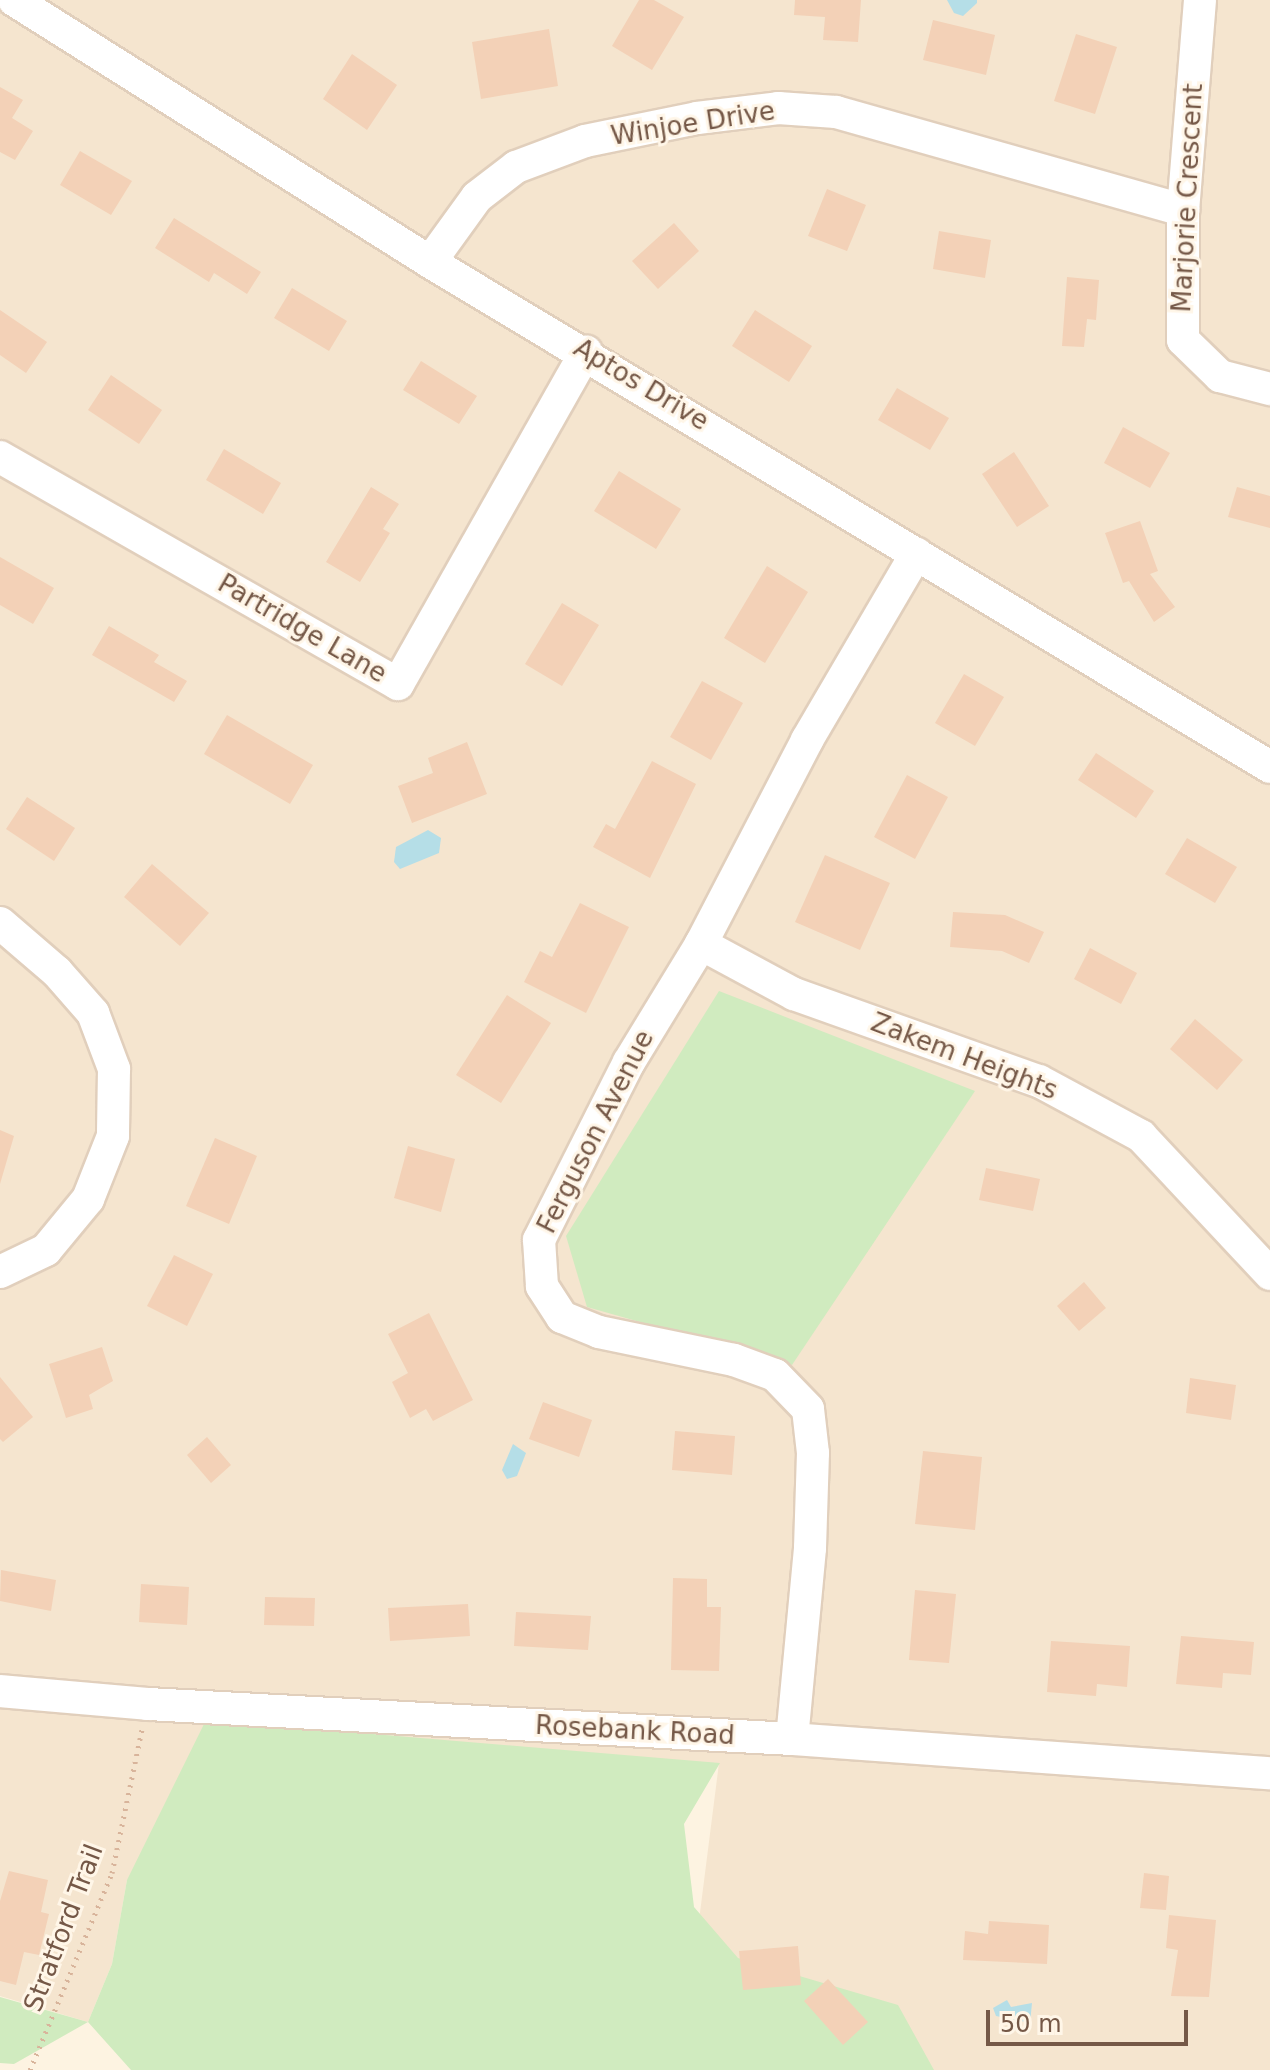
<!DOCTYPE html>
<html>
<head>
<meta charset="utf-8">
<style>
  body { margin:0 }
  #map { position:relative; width:1270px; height:2070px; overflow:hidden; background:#fdf3e1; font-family:"DejaVu Sans",sans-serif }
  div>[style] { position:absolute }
  .residential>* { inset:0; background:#f5e5cf }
  .green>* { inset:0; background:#d0ebbf }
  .water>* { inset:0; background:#b5dee7 }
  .building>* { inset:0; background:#f3d1b7 }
  .path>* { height:5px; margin-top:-2.5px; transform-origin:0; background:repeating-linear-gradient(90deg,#d8b49b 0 2px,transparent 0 8px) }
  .roads { filter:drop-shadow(2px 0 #e1cfbc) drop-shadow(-2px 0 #e1cfbc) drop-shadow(0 2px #e1cfbc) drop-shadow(0 -2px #e1cfbc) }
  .minor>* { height:32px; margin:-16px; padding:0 16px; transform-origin:16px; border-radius:16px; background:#fff }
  span { translate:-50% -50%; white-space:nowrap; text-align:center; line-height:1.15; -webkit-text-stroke:6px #fff6e8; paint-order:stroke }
  .street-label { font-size:26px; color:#755847 }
  .scale { position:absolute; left:986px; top:2010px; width:202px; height:36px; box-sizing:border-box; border:4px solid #755847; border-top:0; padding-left:10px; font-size:24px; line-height:28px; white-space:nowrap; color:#755847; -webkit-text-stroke:6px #fff6e8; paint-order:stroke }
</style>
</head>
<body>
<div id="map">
  <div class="residential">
    <div style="clip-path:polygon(0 0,1270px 0,1270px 2070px,680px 2070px,719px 1763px,127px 1880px,112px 1964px,88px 2022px,0 1996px)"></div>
  </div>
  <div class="green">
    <div style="clip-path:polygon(719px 991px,975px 1091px,792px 1365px,587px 1307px,566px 1236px)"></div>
    <div style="clip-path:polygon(206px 1720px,720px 1763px,684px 1824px,694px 1907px,738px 1958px,898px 2005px,934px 2070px,131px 2070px,88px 2022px,14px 2064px,0 2063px,0 1997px,88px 2022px,112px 1964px,127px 1880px)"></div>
  </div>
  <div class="water">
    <div style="clip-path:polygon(947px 0,977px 0,977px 3px,963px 16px,954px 13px)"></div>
    <div style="clip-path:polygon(428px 830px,441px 838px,439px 853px,400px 869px,394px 862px,396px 847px)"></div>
    <div style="clip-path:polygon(513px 1444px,526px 1453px,517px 1476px,507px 1479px,502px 1470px)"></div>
    <div style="clip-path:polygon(1007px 2000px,1011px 2007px,1032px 2003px,1030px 2023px,996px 2016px,993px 2008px)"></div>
  </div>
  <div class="building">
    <div style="clip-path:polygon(639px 0,654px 0,684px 17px,652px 70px,612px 46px)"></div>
    <div style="clip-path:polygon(795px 0,861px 0,858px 42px,823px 40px,825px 17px,794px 15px)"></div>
    <div style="clip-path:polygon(933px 20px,995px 35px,986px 75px,923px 60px)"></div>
    <div style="clip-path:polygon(549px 29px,558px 86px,481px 99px,472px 42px)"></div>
    <div style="clip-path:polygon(1076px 34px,1117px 47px,1095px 114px,1054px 101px)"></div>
    <div style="clip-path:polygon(352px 54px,397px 85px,367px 130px,323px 99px)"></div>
    <div style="clip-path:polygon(0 87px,23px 100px,12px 118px,33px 131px,15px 160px,0 152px)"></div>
    <div style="clip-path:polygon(80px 151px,132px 181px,111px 215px,60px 185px)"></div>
    <div style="clip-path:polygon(827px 189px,866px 205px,847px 251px,808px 236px)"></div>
    <div style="clip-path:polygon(174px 218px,261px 272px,247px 294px,214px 273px,209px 282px,155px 248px)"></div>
    <div style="clip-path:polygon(674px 223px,699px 251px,658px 289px,632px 261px)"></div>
    <div style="clip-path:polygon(939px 231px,991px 240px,985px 278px,933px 269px)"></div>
    <div style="clip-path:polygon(1067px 277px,1099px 280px,1096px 320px,1087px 319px,1084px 347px,1062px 346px)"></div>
    <div style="clip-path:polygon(292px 288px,347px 321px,329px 351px,274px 318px)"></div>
    <div style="clip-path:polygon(0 310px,47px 342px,26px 373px,0 355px)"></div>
    <div style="clip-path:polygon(755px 310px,812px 346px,789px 382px,732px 346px)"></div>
    <div style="clip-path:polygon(421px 361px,477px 396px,459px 424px,403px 390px)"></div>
    <div style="clip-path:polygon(111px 375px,162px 410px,139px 444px,88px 410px)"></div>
    <div style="clip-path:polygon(897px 388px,949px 418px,930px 450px,878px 420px)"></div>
    <div style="clip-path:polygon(1123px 427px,1170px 453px,1150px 488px,1104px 463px)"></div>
    <div style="clip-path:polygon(224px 449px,281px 483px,263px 514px,206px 480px)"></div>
    <div style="clip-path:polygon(1014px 452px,1049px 506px,1017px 527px,982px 474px)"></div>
    <div style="clip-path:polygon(619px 471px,681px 509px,656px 549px,594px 511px)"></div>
    <div style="clip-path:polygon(371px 487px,399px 504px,383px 529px,390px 533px,360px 582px,326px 562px)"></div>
    <div style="clip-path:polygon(1237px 487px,1270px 496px,1270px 528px,1228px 517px)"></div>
    <div style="clip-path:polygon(1140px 521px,1158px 571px,1150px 574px,1175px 607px,1154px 622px,1129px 581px,1123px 583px,1105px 533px)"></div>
    <div style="clip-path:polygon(0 557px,54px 588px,33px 624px,0 605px)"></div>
    <div style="clip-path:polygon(767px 566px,808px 592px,765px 663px,724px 638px)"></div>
    <div style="clip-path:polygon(562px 603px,599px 625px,562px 686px,525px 664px)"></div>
    <div style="clip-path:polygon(109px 626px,159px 655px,154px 662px,187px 681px,174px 702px,92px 655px)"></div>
    <div style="clip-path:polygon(964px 674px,1004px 697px,975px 746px,935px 723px)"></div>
    <div style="clip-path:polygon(702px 681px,743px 703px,711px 760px,670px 737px)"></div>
    <div style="clip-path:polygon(227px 715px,313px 765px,290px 804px,204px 754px)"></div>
    <div style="clip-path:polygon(467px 742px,487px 794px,412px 823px,398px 786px,433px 773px,428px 758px)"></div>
    <div style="clip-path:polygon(1096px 753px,1154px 791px,1136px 818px,1078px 780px)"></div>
    <div style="clip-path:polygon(652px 761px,696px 784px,650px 878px,593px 847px,606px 824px,615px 829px)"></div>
    <div style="clip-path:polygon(907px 775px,948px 797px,915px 859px,874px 837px)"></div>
    <div style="clip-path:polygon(27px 797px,75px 828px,54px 861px,6px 829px)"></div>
    <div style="clip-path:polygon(1187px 838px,1237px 867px,1215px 903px,1165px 874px)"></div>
    <div style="clip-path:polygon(825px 855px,890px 883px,860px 950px,795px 922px)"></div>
    <div style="clip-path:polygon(152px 864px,209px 913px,180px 946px,124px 897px)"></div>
    <div style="clip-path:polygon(580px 903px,629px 927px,586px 1013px,524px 982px,540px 951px,552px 957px)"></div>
    <div style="clip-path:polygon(953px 912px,1005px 915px,1044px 932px,1029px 963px,1002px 951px,950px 947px)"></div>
    <div style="clip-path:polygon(1090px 948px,1137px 973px,1121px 1004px,1074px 979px)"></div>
    <div style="clip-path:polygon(507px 995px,551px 1023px,501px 1103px,456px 1075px)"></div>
    <div style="clip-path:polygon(1195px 1019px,1243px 1060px,1217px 1090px,1170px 1049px)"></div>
    <div style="clip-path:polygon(0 1130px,14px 1136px,0 1184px)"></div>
    <div style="clip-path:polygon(215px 1138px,257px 1156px,229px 1224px,186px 1206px)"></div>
    <div style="clip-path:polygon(408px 1146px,455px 1159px,441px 1212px,394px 1198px)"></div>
    <div style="clip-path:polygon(986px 1168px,1040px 1179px,1033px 1211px,979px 1200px)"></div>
    <div style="clip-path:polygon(174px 1255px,213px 1274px,187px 1326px,147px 1306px)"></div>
    <div style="clip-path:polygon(1084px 1282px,1106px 1308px,1079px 1331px,1057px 1306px)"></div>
    <div style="clip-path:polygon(429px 1313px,473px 1400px,433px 1421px,426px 1409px,410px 1418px,392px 1382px,408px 1373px,388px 1334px)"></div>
    <div style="clip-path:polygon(102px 1347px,113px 1381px,89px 1395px,93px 1409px,66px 1418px,49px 1364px)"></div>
    <div style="clip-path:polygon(0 1377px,33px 1417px,3px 1442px,0 1439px)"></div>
    <div style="clip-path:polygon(1190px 1378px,1236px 1385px,1231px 1420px,1186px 1413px)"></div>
    <div style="clip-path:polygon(543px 1402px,592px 1420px,579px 1457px,529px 1439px)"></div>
    <div style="clip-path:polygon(675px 1431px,735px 1436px,732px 1475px,672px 1470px)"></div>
    <div style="clip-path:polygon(207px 1437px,231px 1465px,211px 1483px,187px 1455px)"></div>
    <div style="clip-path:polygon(923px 1451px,982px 1457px,975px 1530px,915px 1524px)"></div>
    <div style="clip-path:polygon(1px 1570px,56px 1580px,51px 1611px,0 1601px)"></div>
    <div style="clip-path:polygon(673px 1578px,707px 1579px,707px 1607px,721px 1607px,719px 1671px,671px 1670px)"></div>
    <div style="clip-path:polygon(141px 1584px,189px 1587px,187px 1625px,139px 1622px)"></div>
    <div style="clip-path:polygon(915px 1590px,956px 1594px,949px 1663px,909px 1660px)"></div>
    <div style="clip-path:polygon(265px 1597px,315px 1598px,314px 1626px,264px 1625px)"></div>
    <div style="clip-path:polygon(468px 1604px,470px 1636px,390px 1641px,388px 1608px)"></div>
    <div style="clip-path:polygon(516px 1612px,591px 1616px,588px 1650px,514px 1646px)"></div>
    <div style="clip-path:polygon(1181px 1636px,1254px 1642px,1251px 1675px,1223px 1673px,1222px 1688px,1176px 1684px)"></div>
    <div style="clip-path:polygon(1051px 1641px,1130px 1646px,1127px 1687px,1097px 1684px,1096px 1696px,1047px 1692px)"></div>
    <div style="clip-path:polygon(9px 1871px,48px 1880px,41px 1912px,49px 1914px,39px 1955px,24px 1952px,16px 1985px,0 1981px,0 1901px)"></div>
    <div style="clip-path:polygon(1144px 1873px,1169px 1876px,1166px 1910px,1140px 1908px)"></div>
    <div style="clip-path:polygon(1169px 1915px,1216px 1920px,1209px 1997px,1171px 1996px,1178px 1950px,1166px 1948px)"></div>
    <div style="clip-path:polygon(989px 1921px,1049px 1925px,1047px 1964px,963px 1960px,965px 1931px,988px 1934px)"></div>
    <div style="clip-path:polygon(798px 1946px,801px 1985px,743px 1990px,739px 1951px)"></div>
    <div style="clip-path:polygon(828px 1979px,868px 2022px,843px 2045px,804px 2001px)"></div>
  </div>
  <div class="path">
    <div style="left:30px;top:2070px;width:213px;rotate:-67.4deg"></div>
    <div style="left:112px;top:1873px;width:147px;rotate:-78.2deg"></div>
  </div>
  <div class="roads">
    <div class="minor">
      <div style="left:14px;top:0;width:492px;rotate:32.2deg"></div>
      <div style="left:430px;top:262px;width:980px;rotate:31.01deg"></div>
      <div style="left:1200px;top:0;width:211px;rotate:94.6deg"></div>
      <div style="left:1183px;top:210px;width:130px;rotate:90deg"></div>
      <div style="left:1183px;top:340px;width:52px;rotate:44.2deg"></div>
      <div style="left:1220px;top:376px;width:52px;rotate:14.6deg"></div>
      <div style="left:430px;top:262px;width:80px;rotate:-54.1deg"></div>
      <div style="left:477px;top:197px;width:49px;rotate:-37.6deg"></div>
      <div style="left:516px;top:167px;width:74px;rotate:-20.6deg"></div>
      <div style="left:585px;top:141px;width:114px;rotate:-11.6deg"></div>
      <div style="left:697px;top:118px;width:82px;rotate:-7deg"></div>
      <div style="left:778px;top:108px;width:58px;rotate:3.9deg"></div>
      <div style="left:836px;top:112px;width:361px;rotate:15.8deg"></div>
      <div style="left:0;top:457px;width:458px;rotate:29.7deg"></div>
      <div style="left:398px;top:684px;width:382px;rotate:-60.5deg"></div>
      <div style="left:0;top:923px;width:75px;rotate:40.7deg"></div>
      <div style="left:57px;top:972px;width:55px;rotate:48.7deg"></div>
      <div style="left:93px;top:1013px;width:60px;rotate:69.4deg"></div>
      <div style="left:114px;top:1069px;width:67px;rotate:90.9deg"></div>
      <div style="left:113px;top:1136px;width:68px;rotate:111.6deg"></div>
      <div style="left:88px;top:1199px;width:66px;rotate:129.5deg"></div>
      <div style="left:46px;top:1250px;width:51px;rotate:154.4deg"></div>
      <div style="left:701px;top:944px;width:106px;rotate:28.3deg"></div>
      <div style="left:794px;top:994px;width:260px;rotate:19.6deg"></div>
      <div style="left:1039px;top:1081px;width:116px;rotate:28.3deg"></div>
      <div style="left:1141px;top:1136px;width:189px;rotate:46.9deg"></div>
      <div style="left:0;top:1691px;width:149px;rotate:5deg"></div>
      <div style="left:148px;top:1704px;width:645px;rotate:3.11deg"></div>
      <div style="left:792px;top:1739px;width:479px;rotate:4.1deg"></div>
      <div style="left:792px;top:1739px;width:192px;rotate:-84.6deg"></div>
      <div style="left:810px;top:1548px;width:95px;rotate:-88.2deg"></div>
      <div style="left:813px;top:1453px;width:44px;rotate:-96.5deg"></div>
      <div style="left:808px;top:1409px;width:47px;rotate:-134.1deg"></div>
      <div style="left:775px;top:1375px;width:44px;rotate:-159.9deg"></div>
      <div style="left:734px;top:1360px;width:138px;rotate:-168.3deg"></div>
      <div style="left:599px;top:1332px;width:40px;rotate:-158deg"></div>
      <div style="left:562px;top:1317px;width:37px;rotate:-123deg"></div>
      <div style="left:542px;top:1286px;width:46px;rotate:-93.7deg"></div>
      <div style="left:539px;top:1240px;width:199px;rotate:-63.2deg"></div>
      <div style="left:629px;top:1062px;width:138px;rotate:-58.6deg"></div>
      <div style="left:701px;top:944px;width:230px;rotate:-62.5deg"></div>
      <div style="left:807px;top:740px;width:216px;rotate:-59.6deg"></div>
    </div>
  </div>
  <div class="street-label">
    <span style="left:693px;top:124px;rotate:-9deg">Winjoe Drive</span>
    <span style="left:1188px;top:198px;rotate:-87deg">Marjorie Crescent</span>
    <span style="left:641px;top:385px;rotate:31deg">Aptos Drive</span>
    <span style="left:302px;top:629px;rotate:30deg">Partridge Lane</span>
    <span style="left:964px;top:1057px;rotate:21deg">Zakem Heights</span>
    <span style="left:596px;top:1132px;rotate:-63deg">Ferguson Avenue</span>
    <span style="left:635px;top:1731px;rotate:3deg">Rosebank Road</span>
    <span style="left:64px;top:1928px;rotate:-69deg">Stratford Trail</span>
  </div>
  <div class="scale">50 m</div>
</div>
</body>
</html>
